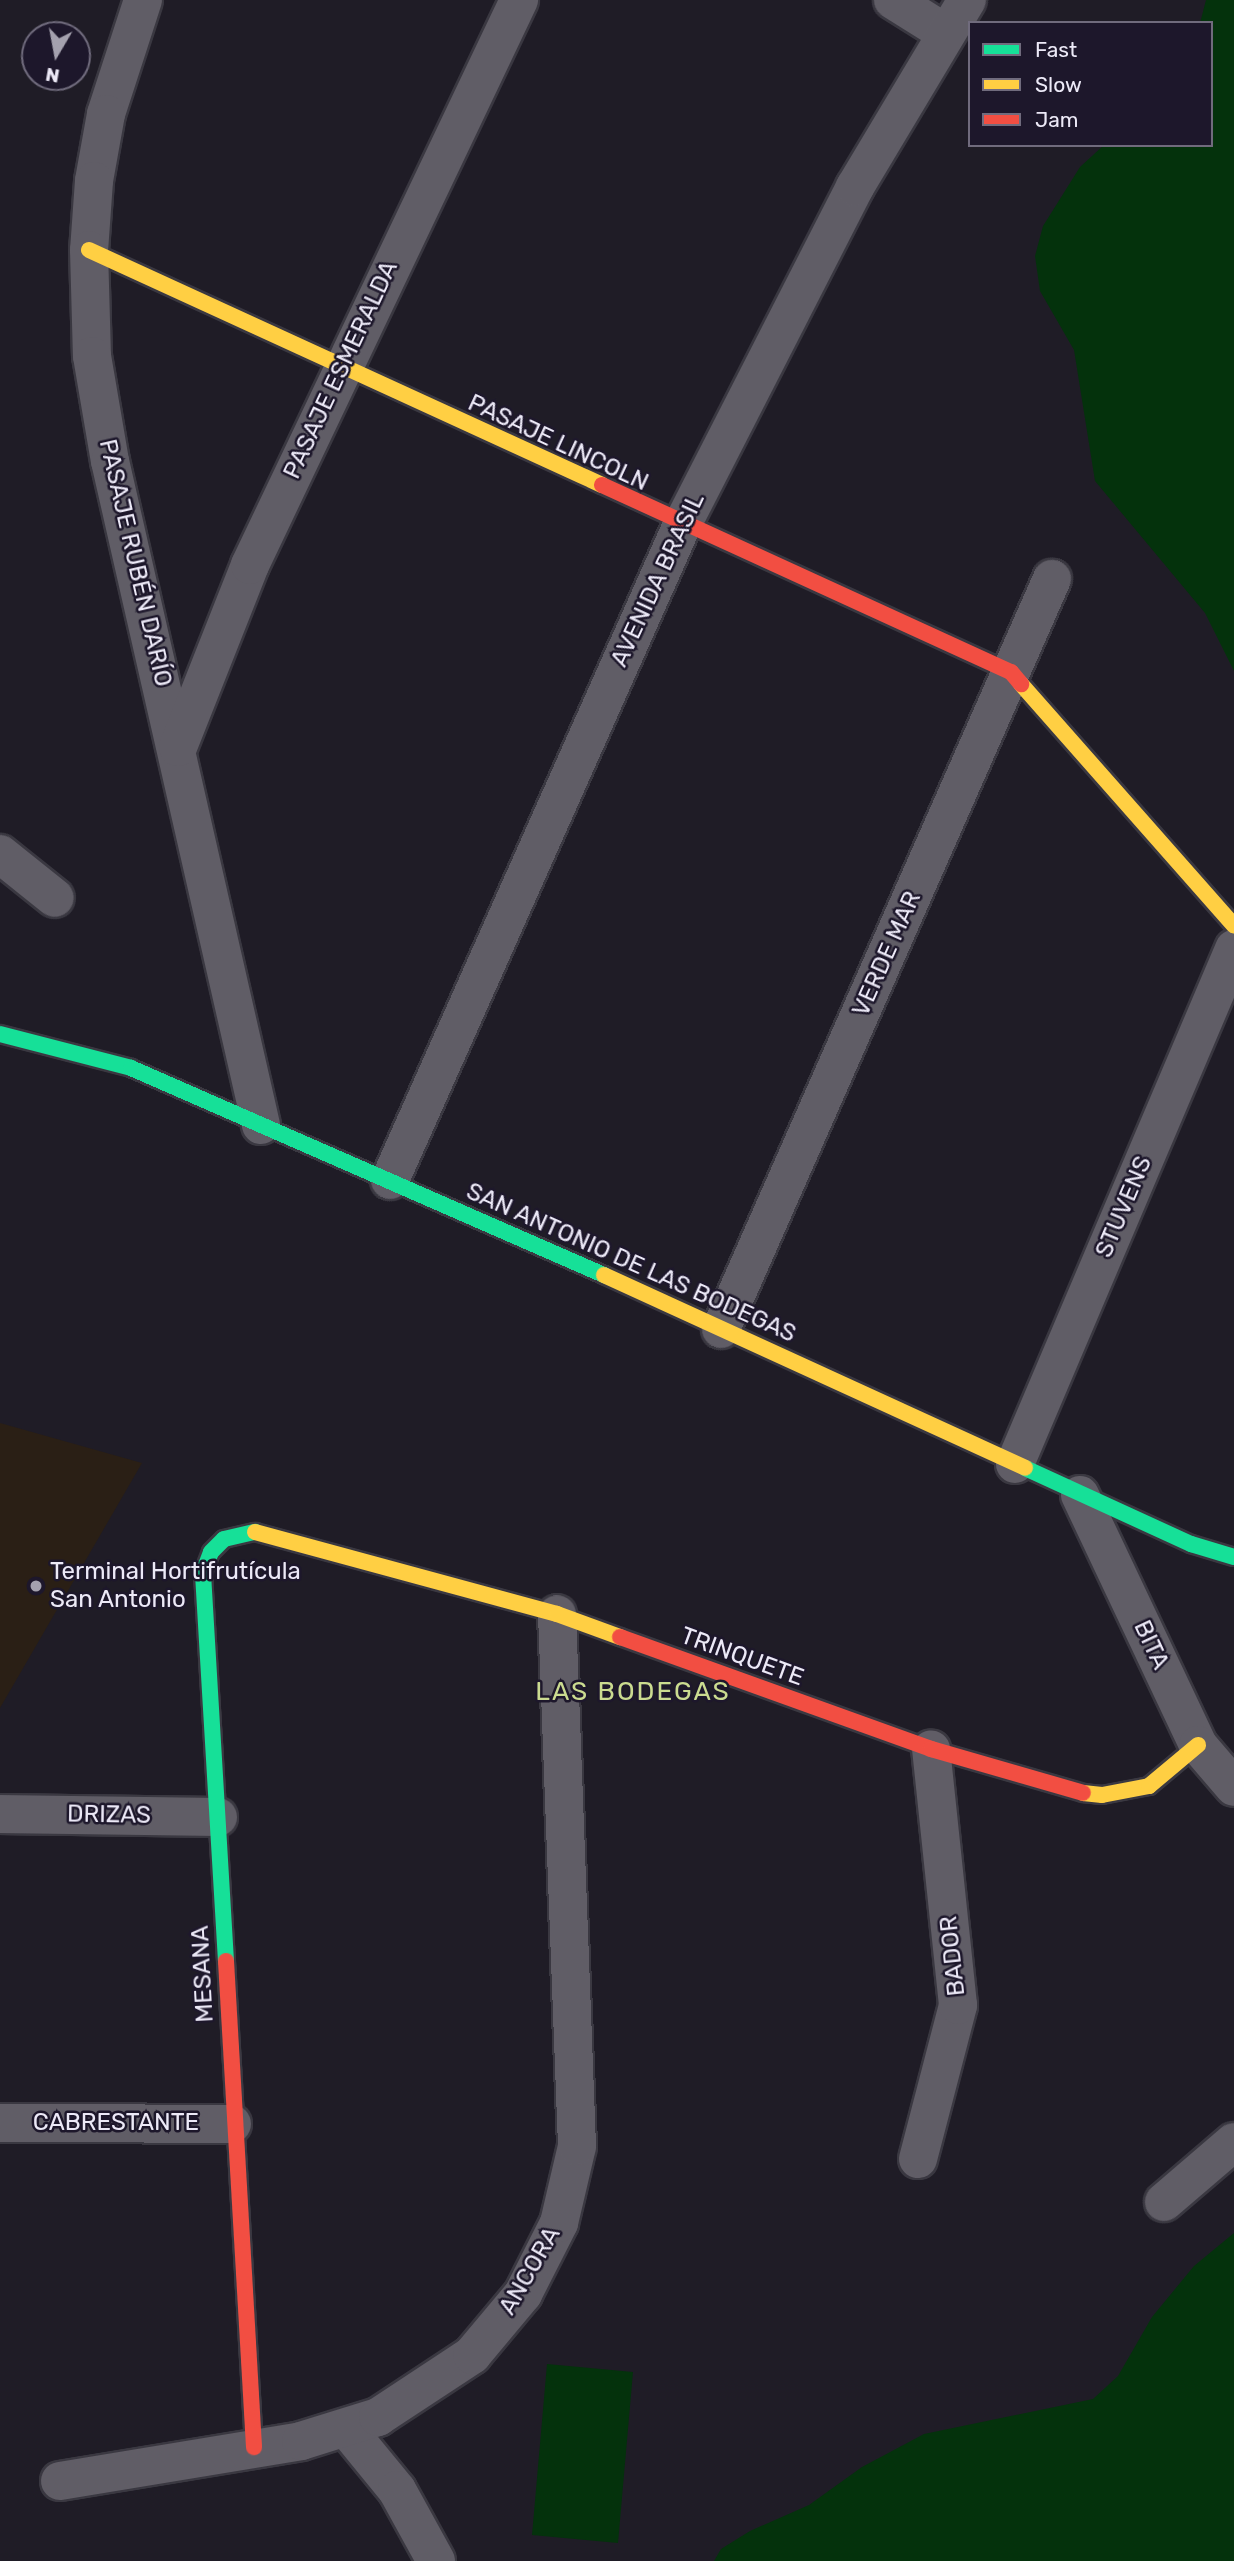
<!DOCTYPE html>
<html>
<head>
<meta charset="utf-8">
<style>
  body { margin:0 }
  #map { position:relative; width:1234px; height:2561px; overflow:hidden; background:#1f1c26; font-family:Rubik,sans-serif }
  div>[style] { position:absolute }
  .commercial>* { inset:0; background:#2a1f15 }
  .green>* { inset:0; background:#04320c }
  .roads { filter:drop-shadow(2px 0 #3a3841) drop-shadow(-2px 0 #3a3841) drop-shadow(0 2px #3a3841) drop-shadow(0 -2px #3a3841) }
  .street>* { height:38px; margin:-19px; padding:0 19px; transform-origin:19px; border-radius:19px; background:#605d66 }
  .fast>* { height:16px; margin:-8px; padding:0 8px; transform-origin:8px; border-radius:8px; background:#16e098 }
  .slow>* { height:16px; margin:-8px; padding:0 8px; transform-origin:8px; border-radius:8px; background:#ffcf43 }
  .jam>* { height:16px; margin:-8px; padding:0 8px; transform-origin:8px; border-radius:8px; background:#f24e42 }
  .dots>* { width:19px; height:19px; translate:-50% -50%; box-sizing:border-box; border:4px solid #1d172b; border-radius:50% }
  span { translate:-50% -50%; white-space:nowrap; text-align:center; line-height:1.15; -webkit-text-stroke:5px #1d172b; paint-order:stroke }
  .street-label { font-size:24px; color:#ece9f7 }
  .poi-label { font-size:24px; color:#ece9f7 }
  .left { translate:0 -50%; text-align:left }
  .neighbourhood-label { font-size:26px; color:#cbdb90; letter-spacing:2px }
  .legend { position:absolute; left:968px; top:21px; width:245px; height:126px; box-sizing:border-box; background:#1d172b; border:2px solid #706b7d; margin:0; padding:9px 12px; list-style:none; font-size:21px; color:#ece9f7 }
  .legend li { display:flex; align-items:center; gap:14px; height:35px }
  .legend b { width:35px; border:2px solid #706b7d }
  .north { position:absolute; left:21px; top:21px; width:70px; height:70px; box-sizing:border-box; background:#1d172b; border:2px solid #706b7d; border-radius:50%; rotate:190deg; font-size:19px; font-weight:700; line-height:28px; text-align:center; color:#ece9f7 }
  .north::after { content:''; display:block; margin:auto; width:24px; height:32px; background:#a4a1ae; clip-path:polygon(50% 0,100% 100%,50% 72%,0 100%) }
</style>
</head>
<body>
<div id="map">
  <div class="commercial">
    <div style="clip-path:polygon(0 1423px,142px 1463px,0 1708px)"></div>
  </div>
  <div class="green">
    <div style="clip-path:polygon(1206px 0,1234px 0,1234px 671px,1205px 613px,1095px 481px,1074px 350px,1040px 291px,1035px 256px,1043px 226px,1080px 167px,1104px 145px,1211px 145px,1211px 23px,1200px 23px)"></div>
    <div style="clip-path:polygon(1234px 2233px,1234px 2561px,714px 2561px,721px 2549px,750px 2531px,809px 2505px,862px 2467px,924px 2434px,1093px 2399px,1118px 2376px,1152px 2317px,1194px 2266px)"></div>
    <div style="clip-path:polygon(547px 2364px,633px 2372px,618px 2543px,532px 2535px)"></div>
  </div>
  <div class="roads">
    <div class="street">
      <div style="left:143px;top:0;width:120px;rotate:108deg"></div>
      <div style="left:106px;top:114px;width:68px;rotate:100.2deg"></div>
      <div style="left:94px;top:181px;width:69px;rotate:94.1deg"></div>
      <div style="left:89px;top:250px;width:106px;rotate:88.4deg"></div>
      <div style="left:92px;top:356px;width:107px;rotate:80.3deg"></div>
      <div style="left:110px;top:461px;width:681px;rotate:77.19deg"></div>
      <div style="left:893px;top:0;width:60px;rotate:32.1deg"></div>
      <div style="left:178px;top:747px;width:196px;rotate:-68.4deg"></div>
      <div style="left:250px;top:565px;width:626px;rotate:-64.54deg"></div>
      <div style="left:0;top:854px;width:70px;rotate:38.7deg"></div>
      <div style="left:390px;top:1180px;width:717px;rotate:-65.97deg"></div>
      <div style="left:682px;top:525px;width:380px;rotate:-62.9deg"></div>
      <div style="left:855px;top:187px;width:218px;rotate:-59.1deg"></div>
      <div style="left:721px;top:1329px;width:820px;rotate:-66.19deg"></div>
      <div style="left:1015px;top:1464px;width:560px;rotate:-66.96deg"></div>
      <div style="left:1080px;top:1495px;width:276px;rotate:64.7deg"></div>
      <div style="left:1198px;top:1745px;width:55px;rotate:49.4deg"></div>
      <div style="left:0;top:1814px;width:218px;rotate:0.8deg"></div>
      <div style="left:0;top:2123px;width:232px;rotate:0.2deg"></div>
      <div style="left:918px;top:2159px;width:159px;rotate:-75.4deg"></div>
      <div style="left:958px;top:2005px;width:257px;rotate:-96deg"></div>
      <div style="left:1164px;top:2202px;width:92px;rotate:-40.6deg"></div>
      <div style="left:347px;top:2429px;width:79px;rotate:50.7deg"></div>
      <div style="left:397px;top:2490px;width:81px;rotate:61.2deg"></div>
      <div style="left:60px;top:2481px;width:244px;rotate:-9.4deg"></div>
      <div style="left:301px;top:2441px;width:81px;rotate:-17.3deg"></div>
      <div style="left:378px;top:2417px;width:113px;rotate:-33.4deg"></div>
      <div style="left:472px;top:2355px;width:80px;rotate:-50.1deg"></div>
      <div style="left:523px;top:2294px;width:80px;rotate:-63.1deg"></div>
      <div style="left:559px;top:2223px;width:79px;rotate:-76.8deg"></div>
      <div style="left:577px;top:2146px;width:532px;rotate:-92.15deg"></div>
    </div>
    <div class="fast">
      <div style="left:0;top:1034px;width:135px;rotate:14.5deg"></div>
      <div style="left:131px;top:1068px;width:516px;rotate:23.64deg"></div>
      <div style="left:1025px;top:1468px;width:183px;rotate:24.6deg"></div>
      <div style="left:1191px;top:1544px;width:45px;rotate:16.8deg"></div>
      <div style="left:226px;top:1961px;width:389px;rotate:-93.4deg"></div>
      <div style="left:203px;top:1573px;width:22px;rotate:-69deg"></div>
      <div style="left:211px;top:1552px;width:18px;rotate:-45deg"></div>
      <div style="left:224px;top:1539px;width:32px;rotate:-13deg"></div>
    </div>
    <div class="slow">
      <div style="left:89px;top:250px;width:564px;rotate:24.61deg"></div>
      <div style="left:1021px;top:684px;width:322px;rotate:48.6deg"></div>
      <div style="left:604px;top:1275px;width:463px;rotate:24.6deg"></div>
      <div style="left:255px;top:1532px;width:313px;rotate:15.2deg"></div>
      <div style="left:557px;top:1614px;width:67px;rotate:20.1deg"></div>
      <div style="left:1083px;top:1793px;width:19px;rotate:6deg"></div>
      <div style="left:1102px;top:1795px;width:48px;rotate:-10.8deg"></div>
      <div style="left:1149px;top:1786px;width:64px;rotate:-39.9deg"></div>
    </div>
    <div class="jam">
      <div style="left:602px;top:485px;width:450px;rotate:24.6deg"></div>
      <div style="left:1011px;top:672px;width:16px;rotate:50deg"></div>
      <div style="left:620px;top:1637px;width:331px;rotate:19.8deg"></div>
      <div style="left:931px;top:1749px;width:158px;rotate:16.1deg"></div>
      <div style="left:226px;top:1961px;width:487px;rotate:86.7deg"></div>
    </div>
  </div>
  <div class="dots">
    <div style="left:36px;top:1586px;background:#a4a1ae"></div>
  </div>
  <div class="street-label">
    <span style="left:341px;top:370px;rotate:-65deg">PASAJE ESMERALDA</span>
    <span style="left:558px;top:443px;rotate:25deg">PASAJE LINCOLN</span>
    <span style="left:135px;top:563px;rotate:77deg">PASAJE RUBÉN DARÍO</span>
    <span style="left:658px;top:580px;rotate:-65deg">AVENIDA BRASIL</span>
    <span style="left:887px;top:954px;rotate:-66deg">VERDE MAR</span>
    <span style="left:1124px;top:1207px;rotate:-67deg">STUVENS</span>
    <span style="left:631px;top:1263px;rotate:24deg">SAN ANTONIO DE LAS BODEGAS</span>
    <span style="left:1151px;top:1645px;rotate:65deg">BITA</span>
    <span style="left:742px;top:1657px;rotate:20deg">TRINQUETE</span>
    <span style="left:109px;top:1815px;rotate:1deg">DRIZAS</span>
    <span style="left:953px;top:1956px;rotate:-96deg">BADOR</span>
    <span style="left:203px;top:1974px;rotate:-93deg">MESANA</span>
    <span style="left:116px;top:2123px">CABRESTANTE</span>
    <span style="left:530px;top:2271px;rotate:-60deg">ANCORA</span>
  </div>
  <div class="poi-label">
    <span class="left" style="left:50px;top:1586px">Terminal Hortifrutícula<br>San Antonio</span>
  </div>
  <div class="neighbourhood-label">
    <span style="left:633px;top:1692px">LAS BODEGAS</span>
  </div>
  <ul class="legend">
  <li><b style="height:9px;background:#16e098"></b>Fast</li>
  <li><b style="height:9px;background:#ffcf43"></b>Slow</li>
  <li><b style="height:9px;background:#f24e42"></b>Jam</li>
  </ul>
  <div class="north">N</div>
</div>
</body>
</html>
